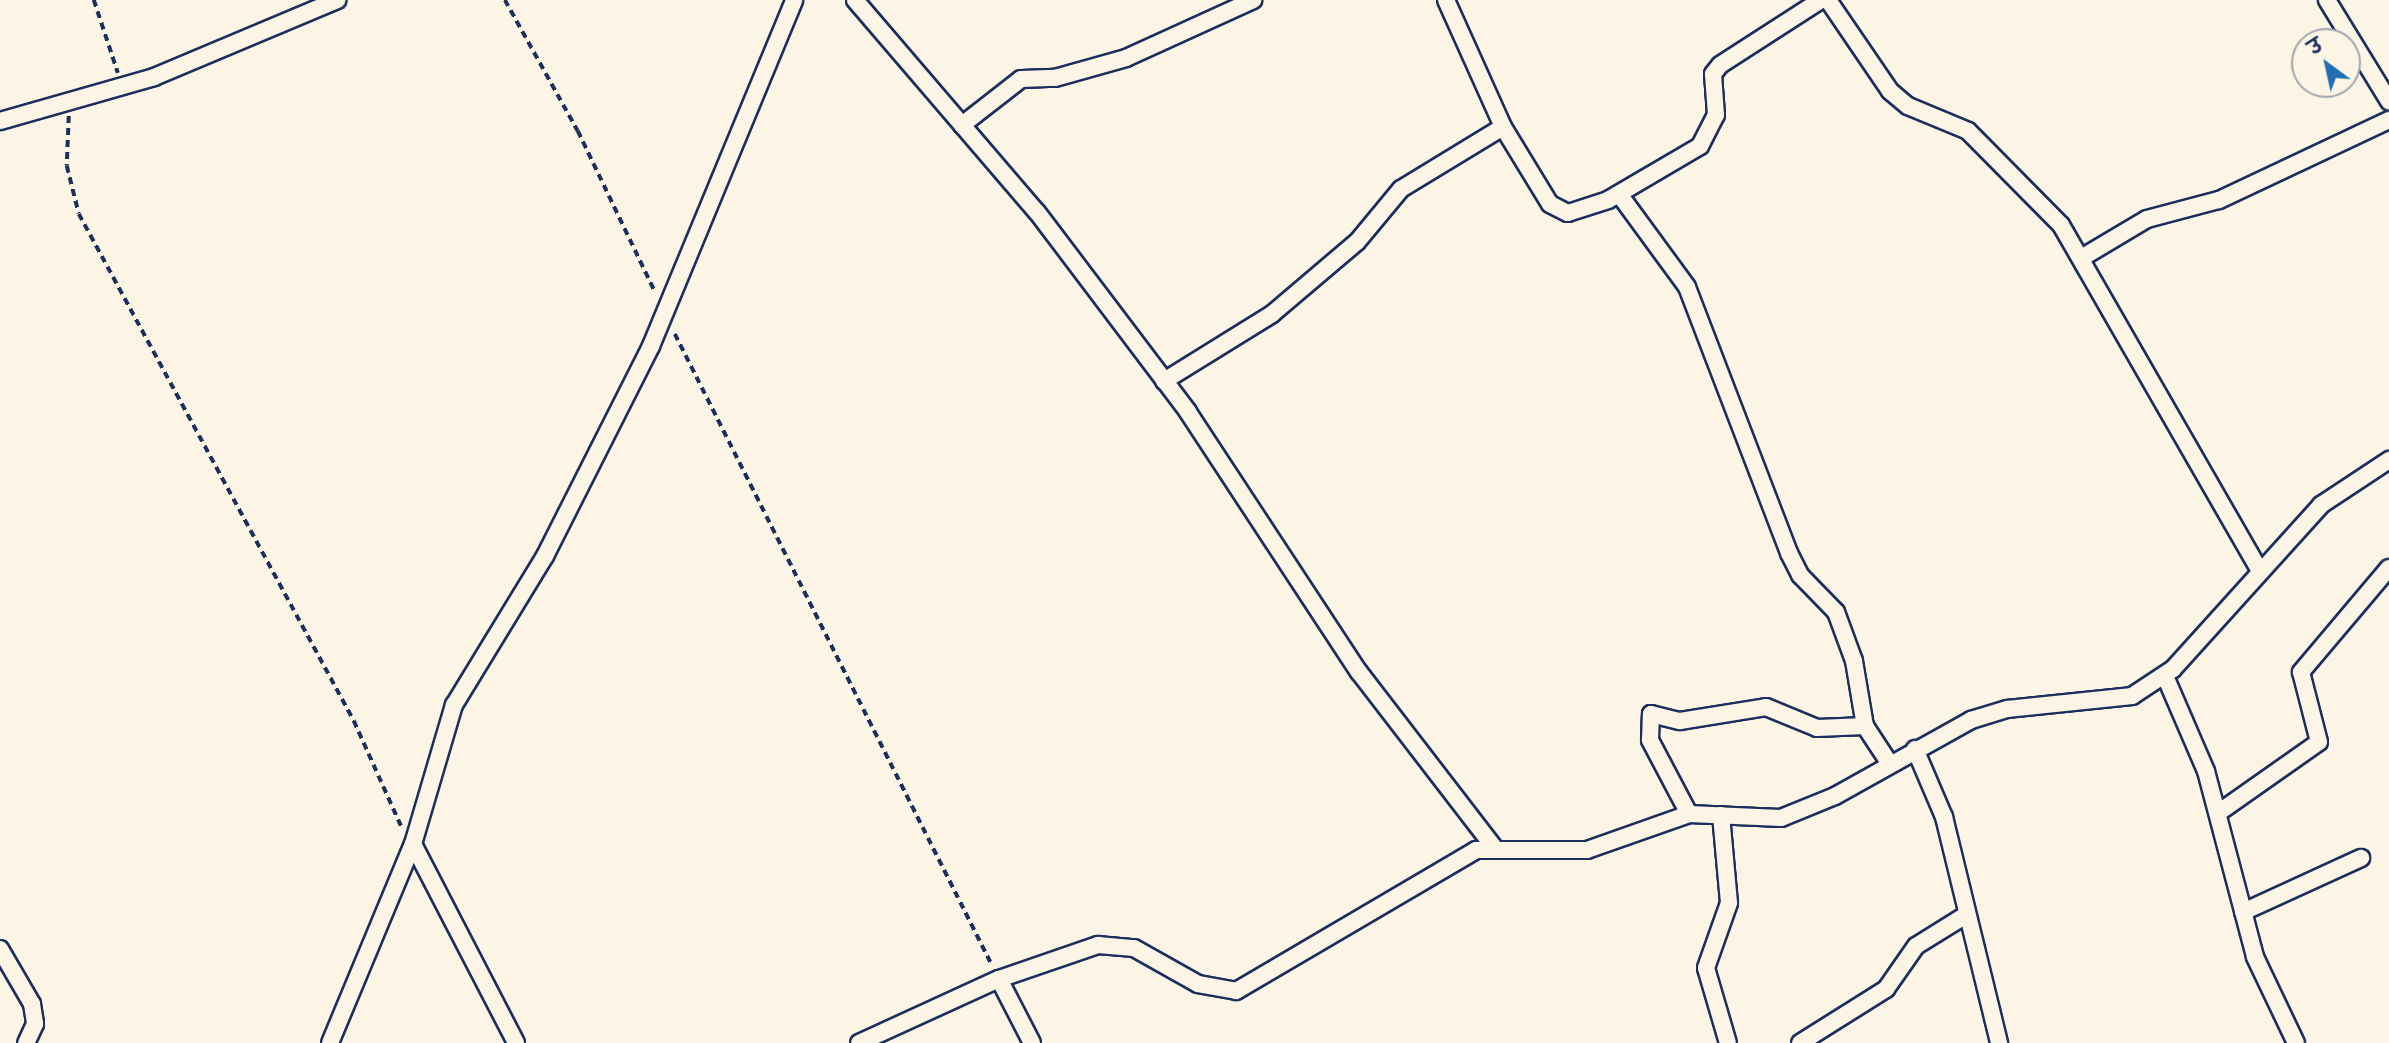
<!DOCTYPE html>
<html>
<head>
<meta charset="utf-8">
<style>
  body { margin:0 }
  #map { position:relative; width:2389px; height:1043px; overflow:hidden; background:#fcf5e5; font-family:Caveat,"Playpen Sans Deva",sans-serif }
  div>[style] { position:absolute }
  .path>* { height:3.5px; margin-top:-1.75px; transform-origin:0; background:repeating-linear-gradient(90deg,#1b2f5e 0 7px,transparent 0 12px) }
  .roads { filter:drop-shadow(2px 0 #1b2f5e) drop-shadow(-2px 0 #1b2f5e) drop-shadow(0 2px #1b2f5e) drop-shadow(0 -2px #1b2f5e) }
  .minor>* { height:16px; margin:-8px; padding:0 8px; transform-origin:8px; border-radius:8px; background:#fcf5e5 }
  span { translate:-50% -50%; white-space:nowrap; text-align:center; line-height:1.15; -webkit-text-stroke:5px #fcf5e5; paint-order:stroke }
  .north { position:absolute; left:2291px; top:28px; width:70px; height:70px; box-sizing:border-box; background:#fcf5e5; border:2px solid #a2a6af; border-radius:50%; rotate:327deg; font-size:19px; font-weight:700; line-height:28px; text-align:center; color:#1b2f5e }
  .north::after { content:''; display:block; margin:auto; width:24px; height:32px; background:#1f6fb2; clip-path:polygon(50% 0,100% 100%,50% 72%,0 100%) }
</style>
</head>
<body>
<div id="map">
  <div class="path">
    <div style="left:94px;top:0;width:77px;rotate:71.8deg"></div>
    <div style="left:505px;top:0;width:150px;rotate:60.9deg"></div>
    <div style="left:578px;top:131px;width:178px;rotate:64.4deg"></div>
    <div style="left:69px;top:116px;width:50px;rotate:92.3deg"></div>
    <div style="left:67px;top:166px;width:49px;rotate:76deg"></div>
    <div style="left:79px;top:214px;width:577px;rotate:61.52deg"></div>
    <div style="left:354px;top:721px;width:117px;rotate:65.8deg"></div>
    <div style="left:675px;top:334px;width:706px;rotate:63.33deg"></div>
  </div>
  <div class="roads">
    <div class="minor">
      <div style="left:855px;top:0;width:279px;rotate:49.4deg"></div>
      <div style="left:1037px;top:212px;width:251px;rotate:52.9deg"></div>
      <div style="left:1188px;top:412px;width:311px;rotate:56.7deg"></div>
      <div style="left:1359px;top:672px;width:220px;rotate:52.4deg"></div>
      <div style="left:1446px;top:0;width:139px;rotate:65.8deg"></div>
      <div style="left:1503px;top:127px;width:90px;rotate:58.6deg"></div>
      <div style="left:1550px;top:204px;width:20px;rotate:27deg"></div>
      <div style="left:1568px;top:213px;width:42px;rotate:-18deg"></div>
      <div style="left:1608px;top:200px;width:107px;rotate:-30.4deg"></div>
      <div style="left:1700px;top:146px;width:35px;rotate:-63deg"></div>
      <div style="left:1716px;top:115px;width:41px;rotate:-94.2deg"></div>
      <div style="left:1713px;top:74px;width:11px;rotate:-52deg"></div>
      <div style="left:1720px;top:65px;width:120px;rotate:-32.8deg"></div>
      <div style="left:1828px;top:0;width:110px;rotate:55.7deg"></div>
      <div style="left:1890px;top:91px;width:23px;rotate:40deg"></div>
      <div style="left:1908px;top:106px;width:65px;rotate:22.6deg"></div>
      <div style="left:1968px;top:131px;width:132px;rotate:45.3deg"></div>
      <div style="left:2061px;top:225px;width:398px;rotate:60.1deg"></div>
      <div style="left:2327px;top:0;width:119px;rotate:58.5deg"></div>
      <div style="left:0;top:121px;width:160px;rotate:-15.9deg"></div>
      <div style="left:154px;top:77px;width:199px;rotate:-22.8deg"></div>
      <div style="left:962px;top:125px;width:75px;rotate:-37.9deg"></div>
      <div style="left:1021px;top:79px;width:34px;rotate:-2deg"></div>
      <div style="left:1055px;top:78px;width:74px;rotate:-15.7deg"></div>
      <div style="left:1126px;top:58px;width:140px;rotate:-24.5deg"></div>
      <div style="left:1619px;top:194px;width:115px;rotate:53.8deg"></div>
      <div style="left:1687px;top:287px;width:285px;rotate:69deg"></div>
      <div style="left:1789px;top:553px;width:25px;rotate:63deg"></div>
      <div style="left:1800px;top:575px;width:52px;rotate:45.8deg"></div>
      <div style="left:1836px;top:612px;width:52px;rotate:69.8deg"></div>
      <div style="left:1854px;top:661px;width:66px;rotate:80.4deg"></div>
      <div style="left:1865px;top:726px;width:45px;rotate:56.7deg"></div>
      <div style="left:2083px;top:257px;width:74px;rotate:-30.7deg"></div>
      <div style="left:2147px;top:219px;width:74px;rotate:-14.8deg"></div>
      <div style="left:2219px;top:200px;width:188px;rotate:-25.2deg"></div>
      <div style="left:1164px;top:381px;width:127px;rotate:-31.8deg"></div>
      <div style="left:1272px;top:314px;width:111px;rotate:-40.3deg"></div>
      <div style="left:1357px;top:242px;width:69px;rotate:-50.3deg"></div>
      <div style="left:1401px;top:189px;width:119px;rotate:-31.3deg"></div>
      <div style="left:2165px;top:676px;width:103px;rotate:66.7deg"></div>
      <div style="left:2206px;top:771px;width:192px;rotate:75.2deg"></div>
      <div style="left:2255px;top:957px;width:95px;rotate:64.5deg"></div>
      <div style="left:1915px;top:749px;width:74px;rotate:66.9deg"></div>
      <div style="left:1944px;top:817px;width:233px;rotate:76.3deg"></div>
      <div style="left:2218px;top:813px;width:123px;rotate:-35.1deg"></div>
      <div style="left:2319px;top:742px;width:72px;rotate:-104.4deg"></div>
      <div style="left:2301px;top:672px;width:136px;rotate:-49.8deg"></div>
      <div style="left:1689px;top:814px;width:84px;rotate:-117.8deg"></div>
      <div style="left:1650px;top:740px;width:26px;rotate:-88deg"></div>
      <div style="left:1651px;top:714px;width:30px;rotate:14deg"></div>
      <div style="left:1680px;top:721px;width:87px;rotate:-9.2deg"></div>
      <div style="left:1766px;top:707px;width:55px;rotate:22.4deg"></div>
      <div style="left:1817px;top:728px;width:48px;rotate:-2.4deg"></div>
      <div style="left:1721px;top:815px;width:88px;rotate:84.8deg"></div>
      <div style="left:1729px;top:903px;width:69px;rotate:109.5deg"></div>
      <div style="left:1706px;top:968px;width:78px;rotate:73.7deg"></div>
      <div style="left:413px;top:844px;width:224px;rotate:62.6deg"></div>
      <div style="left:2243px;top:912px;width:130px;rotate:-24.6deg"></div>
      <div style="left:0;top:949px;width:64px;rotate:59.8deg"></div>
      <div style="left:32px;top:1004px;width:20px;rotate:81deg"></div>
      <div style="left:35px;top:1024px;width:21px;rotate:115deg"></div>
      <div style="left:999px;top:979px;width:72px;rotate:62.7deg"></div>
      <div style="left:330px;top:1043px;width:216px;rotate:-67.4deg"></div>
      <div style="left:413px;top:844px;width:145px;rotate:-73.6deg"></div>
      <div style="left:454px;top:705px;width:175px;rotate:-58.6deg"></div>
      <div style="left:545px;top:556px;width:235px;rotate:-63.2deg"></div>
      <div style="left:651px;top:346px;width:374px;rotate:-67.5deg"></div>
      <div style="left:859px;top:1043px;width:154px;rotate:-24.6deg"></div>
      <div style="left:999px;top:979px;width:105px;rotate:-19deg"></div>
      <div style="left:1098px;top:945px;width:36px;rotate:5deg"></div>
      <div style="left:1134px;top:948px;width:73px;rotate:29.4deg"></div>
      <div style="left:1198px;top:984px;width:39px;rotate:10deg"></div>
      <div style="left:1236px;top:991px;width:278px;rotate:-30.4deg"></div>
      <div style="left:1476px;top:850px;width:111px"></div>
      <div style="left:1587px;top:850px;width:108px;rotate:-19.4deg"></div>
      <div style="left:1689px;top:814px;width:92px;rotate:2.5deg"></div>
      <div style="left:1781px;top:818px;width:58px;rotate:-22.2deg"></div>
      <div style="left:1835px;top:796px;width:156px;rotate:-29.2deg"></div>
      <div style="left:1971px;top:720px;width:38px;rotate:-17deg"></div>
      <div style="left:2007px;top:709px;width:126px;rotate:-5.9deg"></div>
      <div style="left:2132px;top:696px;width:49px;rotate:-33.4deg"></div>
      <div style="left:2173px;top:669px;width:221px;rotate:-47.9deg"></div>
      <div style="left:2321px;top:505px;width:82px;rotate:-33.5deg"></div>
      <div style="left:1800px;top:1043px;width:102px;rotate:-32.1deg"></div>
      <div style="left:1886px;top:989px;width:52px;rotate:-55.1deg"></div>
      <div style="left:1916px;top:946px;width:59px;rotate:-31.8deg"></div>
    </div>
  </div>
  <div class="north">उ</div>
</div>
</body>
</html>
